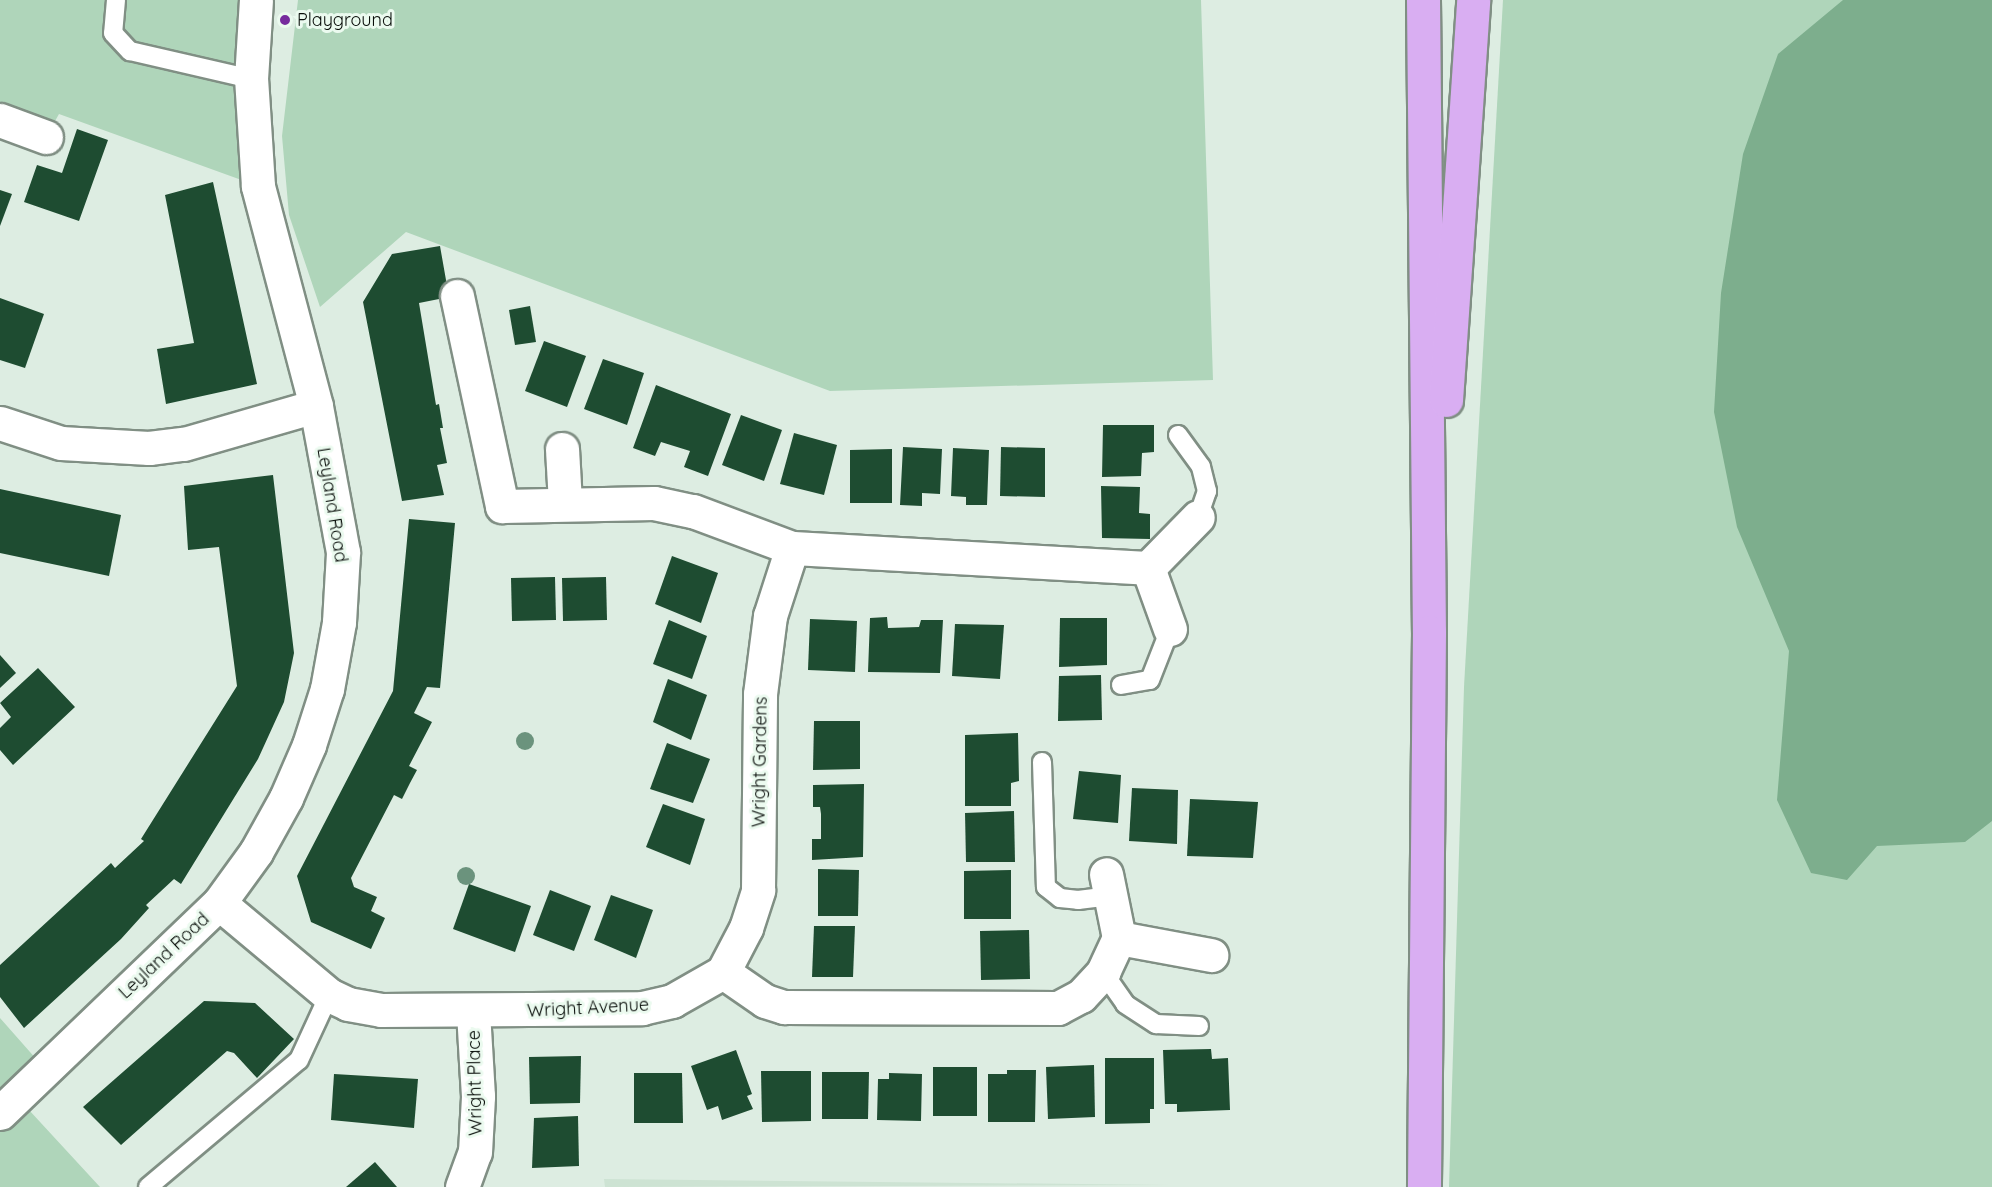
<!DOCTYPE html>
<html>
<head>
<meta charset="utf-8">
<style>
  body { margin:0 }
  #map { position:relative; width:1992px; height:1187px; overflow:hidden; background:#ddede2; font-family:Quicksand,sans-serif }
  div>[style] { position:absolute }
  .built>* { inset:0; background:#cde3d3 }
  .green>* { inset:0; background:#afd5ba }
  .water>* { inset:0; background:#7dae8d }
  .building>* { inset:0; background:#1e4c31 }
  .roads { filter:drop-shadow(2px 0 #808f84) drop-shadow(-2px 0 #808f84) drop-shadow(0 2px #808f84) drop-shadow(0 -2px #808f84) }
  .service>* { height:18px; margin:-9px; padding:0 9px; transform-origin:9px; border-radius:9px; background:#fff }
  .minor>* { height:33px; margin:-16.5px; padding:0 16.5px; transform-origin:16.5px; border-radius:16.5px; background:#fff }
  .tertiary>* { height:33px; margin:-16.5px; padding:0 16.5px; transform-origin:16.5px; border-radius:16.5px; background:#fff }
  .primary>* { height:33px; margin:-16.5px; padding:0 16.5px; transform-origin:16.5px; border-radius:16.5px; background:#d9aef2 }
  .trees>* { width:18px; height:18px; margin:-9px; border-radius:50%; background:#6b937d }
  .dots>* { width:16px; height:16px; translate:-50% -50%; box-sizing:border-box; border:3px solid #ebfaef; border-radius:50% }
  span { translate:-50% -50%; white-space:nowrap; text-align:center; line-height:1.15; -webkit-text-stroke:6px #ebfaef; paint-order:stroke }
  .poi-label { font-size:18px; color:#080d09 }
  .left { translate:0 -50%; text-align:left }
  .street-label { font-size:18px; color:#080d09 }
</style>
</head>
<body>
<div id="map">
  <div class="built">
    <div style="clip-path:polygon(604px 1179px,1170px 1185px,605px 1187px)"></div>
  </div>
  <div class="green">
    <div style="clip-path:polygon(0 0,256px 0,258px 186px,59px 114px,46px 137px,0 120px)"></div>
    <div style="clip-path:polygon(298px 0,1201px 0,1213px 380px,830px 391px,406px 232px,320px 307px,289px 215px,282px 136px)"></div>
    <div style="clip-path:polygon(1503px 0,1992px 0,1992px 1187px,1449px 1187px,1464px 687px)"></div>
    <div style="clip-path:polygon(0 1018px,45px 1069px,17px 1097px,100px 1187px,0 1187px)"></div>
  </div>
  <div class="water">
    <div style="clip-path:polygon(1843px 0,1992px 0,1992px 821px,1965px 842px,1877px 846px,1847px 880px,1811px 873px,1777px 800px,1789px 651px,1737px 527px,1714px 412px,1721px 293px,1743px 154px,1778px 54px)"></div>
  </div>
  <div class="building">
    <div style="clip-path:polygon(77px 129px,108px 140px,79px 221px,24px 202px,37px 165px,62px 173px)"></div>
    <div style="clip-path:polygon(213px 182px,257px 384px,166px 404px,157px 349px,194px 343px,165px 195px)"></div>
    <div style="clip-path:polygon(0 190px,12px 194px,0 226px)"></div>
    <div style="clip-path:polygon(440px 246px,449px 297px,419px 303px,436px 405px,439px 404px,443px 428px,440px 428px,447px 463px,437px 465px,444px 495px,402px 501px,363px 302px,392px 254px)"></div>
    <div style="clip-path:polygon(0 298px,44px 314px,25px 368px,0 360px)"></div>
    <div style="clip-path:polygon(530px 306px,536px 342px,515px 345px,509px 310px)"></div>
    <div style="clip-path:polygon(544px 341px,586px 356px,567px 407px,525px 391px)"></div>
    <div style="clip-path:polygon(603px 359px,644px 373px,627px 425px,584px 409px)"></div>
    <div style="clip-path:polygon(656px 385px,731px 414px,708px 476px,684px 467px,690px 451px,661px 442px,655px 456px,633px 448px)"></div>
    <div style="clip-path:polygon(741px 415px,782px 430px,764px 481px,722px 465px)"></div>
    <div style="clip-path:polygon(1103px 425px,1154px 425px,1154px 452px,1142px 453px,1141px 476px,1102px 477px)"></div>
    <div style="clip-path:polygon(794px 433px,837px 445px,824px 495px,780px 484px)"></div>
    <div style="clip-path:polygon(903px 447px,942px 449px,940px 494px,922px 493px,922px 506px,900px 505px)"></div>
    <div style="clip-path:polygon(1001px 447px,1045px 448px,1045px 497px,1000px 496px)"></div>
    <div style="clip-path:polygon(953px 448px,989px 450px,987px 505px,966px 505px,966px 497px,951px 496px)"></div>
    <div style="clip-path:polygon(892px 449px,892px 503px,850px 503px,850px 450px)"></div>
    <div style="clip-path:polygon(273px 475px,294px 653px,284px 702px,258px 759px,181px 884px,174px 879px,146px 905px,149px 908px,121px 939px,24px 1028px,0 997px,0 965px,111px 863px,115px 868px,144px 841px,141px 839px,237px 686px,219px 547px,188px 550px,184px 486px)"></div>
    <div style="clip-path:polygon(1101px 486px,1140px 487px,1139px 513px,1150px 514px,1150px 539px,1102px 538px)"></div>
    <div style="clip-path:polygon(0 489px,121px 515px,109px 576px,0 553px)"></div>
    <div style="clip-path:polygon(409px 519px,455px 523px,440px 688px,427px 687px,414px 713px,432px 722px,409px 766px,417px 770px,410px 783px,402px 799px,394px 795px,351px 878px,354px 887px,377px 897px,371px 911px,385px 918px,371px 949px,311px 922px,297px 876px,393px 691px)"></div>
    <div style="clip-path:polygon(672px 556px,718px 573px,701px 623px,655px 604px)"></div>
    <div style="clip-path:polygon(555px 577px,556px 620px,512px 621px,511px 578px)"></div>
    <div style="clip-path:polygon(606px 577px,607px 620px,563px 621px,562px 578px)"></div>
    <div style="clip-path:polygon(887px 617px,888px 628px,919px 627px,921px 620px,943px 620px,940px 673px,868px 672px,870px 618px)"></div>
    <div style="clip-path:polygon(1060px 618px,1107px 618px,1107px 665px,1059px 667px)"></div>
    <div style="clip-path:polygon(810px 619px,857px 621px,855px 672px,808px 670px)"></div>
    <div style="clip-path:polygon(669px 620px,707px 636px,692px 679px,653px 664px)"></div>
    <div style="clip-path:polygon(955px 624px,1004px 625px,1000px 679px,952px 676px)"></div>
    <div style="clip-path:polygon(0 655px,16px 673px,0 688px)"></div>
    <div style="clip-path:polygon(38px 668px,75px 707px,13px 765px,0 750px,0 728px,11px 717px,0 703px)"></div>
    <div style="clip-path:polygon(1101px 675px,1102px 720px,1058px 721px,1059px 676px)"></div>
    <div style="clip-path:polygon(668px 679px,707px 695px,691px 740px,653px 722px)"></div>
    <div style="clip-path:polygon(814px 721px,860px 721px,860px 769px,813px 770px)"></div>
    <div style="clip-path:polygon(1018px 733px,1019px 781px,1011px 783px,1011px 806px,965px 806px,965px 735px)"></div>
    <div style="clip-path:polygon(667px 743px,710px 759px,693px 803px,650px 789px)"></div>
    <div style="clip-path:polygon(1079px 771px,1121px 775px,1118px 823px,1073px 819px)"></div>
    <div style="clip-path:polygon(864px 784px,863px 857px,812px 860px,812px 839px,821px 839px,821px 814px,820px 807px,813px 807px,813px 785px)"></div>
    <div style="clip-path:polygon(1132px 788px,1178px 790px,1177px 844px,1129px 841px)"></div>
    <div style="clip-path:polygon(1190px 799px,1258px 802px,1253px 858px,1187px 856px)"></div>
    <div style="clip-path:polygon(663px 804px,705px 819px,690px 865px,646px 847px)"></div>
    <div style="clip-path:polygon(1014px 811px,1015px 862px,966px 862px,965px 813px)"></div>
    <div style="clip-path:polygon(818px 869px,859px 870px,858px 916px,818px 916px)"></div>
    <div style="clip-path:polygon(1011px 870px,1011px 919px,964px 919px,964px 871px)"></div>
    <div style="clip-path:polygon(469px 884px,531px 906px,515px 952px,453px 929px)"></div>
    <div style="clip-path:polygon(550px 890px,591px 906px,574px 951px,533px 935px)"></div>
    <div style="clip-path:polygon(611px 895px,653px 910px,636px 958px,594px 940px)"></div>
    <div style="clip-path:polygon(814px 926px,855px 926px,853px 977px,812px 977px)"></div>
    <div style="clip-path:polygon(1029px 930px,1030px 979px,981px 980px,980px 931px)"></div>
    <div style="clip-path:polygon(204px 1001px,255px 1003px,294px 1039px,257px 1078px,234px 1053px,227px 1051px,121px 1145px,83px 1107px)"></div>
    <div style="clip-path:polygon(1211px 1049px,1212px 1059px,1228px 1058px,1230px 1110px,1177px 1112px,1177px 1104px,1165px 1104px,1163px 1050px)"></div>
    <div style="clip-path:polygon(736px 1050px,752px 1094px,747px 1096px,753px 1109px,722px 1120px,718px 1106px,707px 1110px,691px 1066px)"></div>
    <div style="clip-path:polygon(581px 1056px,580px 1103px,530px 1104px,529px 1057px)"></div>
    <div style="clip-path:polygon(1105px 1058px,1154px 1058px,1154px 1109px,1150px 1109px,1150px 1123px,1105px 1124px)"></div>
    <div style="clip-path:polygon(1094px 1065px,1095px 1117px,1048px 1119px,1046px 1067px)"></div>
    <div style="clip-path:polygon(933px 1067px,977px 1067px,977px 1116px,933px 1116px)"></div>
    <div style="clip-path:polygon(1007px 1070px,1036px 1070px,1035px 1122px,988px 1122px,988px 1074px,1007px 1074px)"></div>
    <div style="clip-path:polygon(761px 1071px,811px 1071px,811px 1121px,762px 1122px)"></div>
    <div style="clip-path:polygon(822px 1072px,869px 1072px,868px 1119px,822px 1119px)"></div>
    <div style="clip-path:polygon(634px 1073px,682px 1073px,683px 1123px,634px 1123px)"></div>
    <div style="clip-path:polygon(889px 1073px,922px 1074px,921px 1121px,877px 1120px,878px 1079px,889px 1079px)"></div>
    <div style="clip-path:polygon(334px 1074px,418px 1079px,414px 1128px,331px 1120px)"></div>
    <div style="clip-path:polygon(578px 1116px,579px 1166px,532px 1168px,534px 1118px)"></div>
    <div style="clip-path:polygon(375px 1162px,397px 1187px,346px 1187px)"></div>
  </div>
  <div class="roads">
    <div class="service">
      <div style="left:116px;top:0;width:33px;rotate:95deg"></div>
      <div style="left:113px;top:33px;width:25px;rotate:47deg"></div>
      <div style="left:130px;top:51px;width:124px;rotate:13deg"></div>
      <div style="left:1178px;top:435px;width:39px;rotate:54deg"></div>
      <div style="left:1201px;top:467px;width:25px;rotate:76deg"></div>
      <div style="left:1207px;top:491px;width:28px;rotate:109deg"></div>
      <div style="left:1121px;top:685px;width:29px;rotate:-10deg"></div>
      <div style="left:1150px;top:680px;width:55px;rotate:-68.6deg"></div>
      <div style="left:1042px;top:762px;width:125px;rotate:88.2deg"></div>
      <div style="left:1046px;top:887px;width:18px;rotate:38deg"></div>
      <div style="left:1060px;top:898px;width:18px;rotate:6deg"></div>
      <div style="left:1078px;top:900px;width:33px;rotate:-7deg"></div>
      <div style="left:1103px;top:972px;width:39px;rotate:55deg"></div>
      <div style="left:1125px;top:1004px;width:37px;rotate:33deg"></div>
      <div style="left:1156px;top:1024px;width:43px;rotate:2.7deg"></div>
      <div style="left:148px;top:1187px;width:197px;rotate:-40.1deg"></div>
      <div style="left:299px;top:1060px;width:72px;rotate:-65.2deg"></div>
    </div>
    <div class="minor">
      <div style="left:0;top:120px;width:49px;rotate:20.3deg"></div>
      <div style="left:457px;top:296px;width:215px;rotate:77.9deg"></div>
      <div style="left:502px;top:506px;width:152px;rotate:-1.1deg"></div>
      <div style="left:654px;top:503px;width:40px;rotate:12deg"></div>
      <div style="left:693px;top:511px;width:106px;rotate:20.5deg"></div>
      <div style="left:792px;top:548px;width:357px;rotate:3.2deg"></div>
      <div style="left:0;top:423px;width:64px;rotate:18.2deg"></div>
      <div style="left:61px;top:443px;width:88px;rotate:3.3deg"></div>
      <div style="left:149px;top:448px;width:35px;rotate:-7deg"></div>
      <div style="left:184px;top:444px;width:137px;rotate:-16.1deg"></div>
      <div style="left:562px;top:449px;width:54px;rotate:86.8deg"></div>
      <div style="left:1170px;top:629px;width:65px;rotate:-109.8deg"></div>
      <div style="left:1148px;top:568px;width:71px;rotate:-45.6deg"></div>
      <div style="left:219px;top:903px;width:143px;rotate:39.9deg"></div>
      <div style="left:329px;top:995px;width:21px;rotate:25deg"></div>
      <div style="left:348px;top:1004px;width:34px;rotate:10deg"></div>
      <div style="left:381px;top:1010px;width:261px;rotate:-0.4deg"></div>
      <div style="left:642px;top:1008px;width:31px;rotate:-13deg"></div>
      <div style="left:672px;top:1001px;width:59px;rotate:-29.6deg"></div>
      <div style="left:723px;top:972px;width:51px;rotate:34.6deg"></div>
      <div style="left:765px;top:1001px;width:20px;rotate:18deg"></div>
      <div style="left:784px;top:1007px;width:274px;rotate:0.2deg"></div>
      <div style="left:1058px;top:1008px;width:26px;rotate:-28deg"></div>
      <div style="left:1081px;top:996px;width:33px;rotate:-47deg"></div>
      <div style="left:1103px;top:972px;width:38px;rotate:-65deg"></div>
      <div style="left:1119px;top:938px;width:65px;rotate:-101.5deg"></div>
      <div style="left:1119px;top:938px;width:94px;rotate:10.5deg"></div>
      <div style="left:723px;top:972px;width:50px;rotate:-62.4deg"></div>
      <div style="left:746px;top:928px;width:40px;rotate:-72deg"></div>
      <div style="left:758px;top:890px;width:196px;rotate:-89.4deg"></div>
      <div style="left:760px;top:694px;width:79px;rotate:-82.7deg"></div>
      <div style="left:770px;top:616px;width:71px;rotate:-72.1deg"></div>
      <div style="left:462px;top:1187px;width:37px;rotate:-70deg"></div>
      <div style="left:475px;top:1152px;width:56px;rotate:-86.9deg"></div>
      <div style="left:478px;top:1096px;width:84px;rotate:-93.4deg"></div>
    </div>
    <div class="tertiary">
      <div style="left:0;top:1113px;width:303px;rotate:-43.8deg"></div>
      <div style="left:219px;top:903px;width:63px;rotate:-54deg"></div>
      <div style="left:256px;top:852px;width:62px;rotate:-60.9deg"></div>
      <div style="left:286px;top:798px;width:58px;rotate:-66.5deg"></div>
      <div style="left:309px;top:745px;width:59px;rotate:-72.2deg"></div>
      <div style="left:327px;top:689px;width:68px;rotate:-79.8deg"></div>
      <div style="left:339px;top:622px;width:70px;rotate:-86.7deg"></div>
      <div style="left:343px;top:552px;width:148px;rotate:-100.5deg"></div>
      <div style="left:316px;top:406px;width:228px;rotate:-104.8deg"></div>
      <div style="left:258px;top:186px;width:107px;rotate:-93.7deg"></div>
      <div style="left:251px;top:79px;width:79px;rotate:-86.4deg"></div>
    </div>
    <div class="primary">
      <div style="left:1423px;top:0;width:632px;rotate:89.46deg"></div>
      <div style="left:1429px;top:632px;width:555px;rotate:90.52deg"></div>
      <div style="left:1446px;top:400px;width:401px;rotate:-86.1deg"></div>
    </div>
  </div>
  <div class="trees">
    <div style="left:525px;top:741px"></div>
    <div style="left:466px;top:876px"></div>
  </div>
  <div class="dots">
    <div style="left:285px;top:20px;background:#762b9d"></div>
  </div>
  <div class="poi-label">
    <span class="left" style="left:297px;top:20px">Playground</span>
  </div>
  <div class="street-label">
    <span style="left:332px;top:505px;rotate:81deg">Leyland Road</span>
    <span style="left:760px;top:762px;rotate:-89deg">Wright Gardens</span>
    <span style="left:164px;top:956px;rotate:-43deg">Leyland Road</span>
    <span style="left:588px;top:1008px;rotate:-3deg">Wright Avenue</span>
    <span style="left:475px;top:1083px;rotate:-91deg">Wright Place</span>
  </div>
</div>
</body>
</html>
